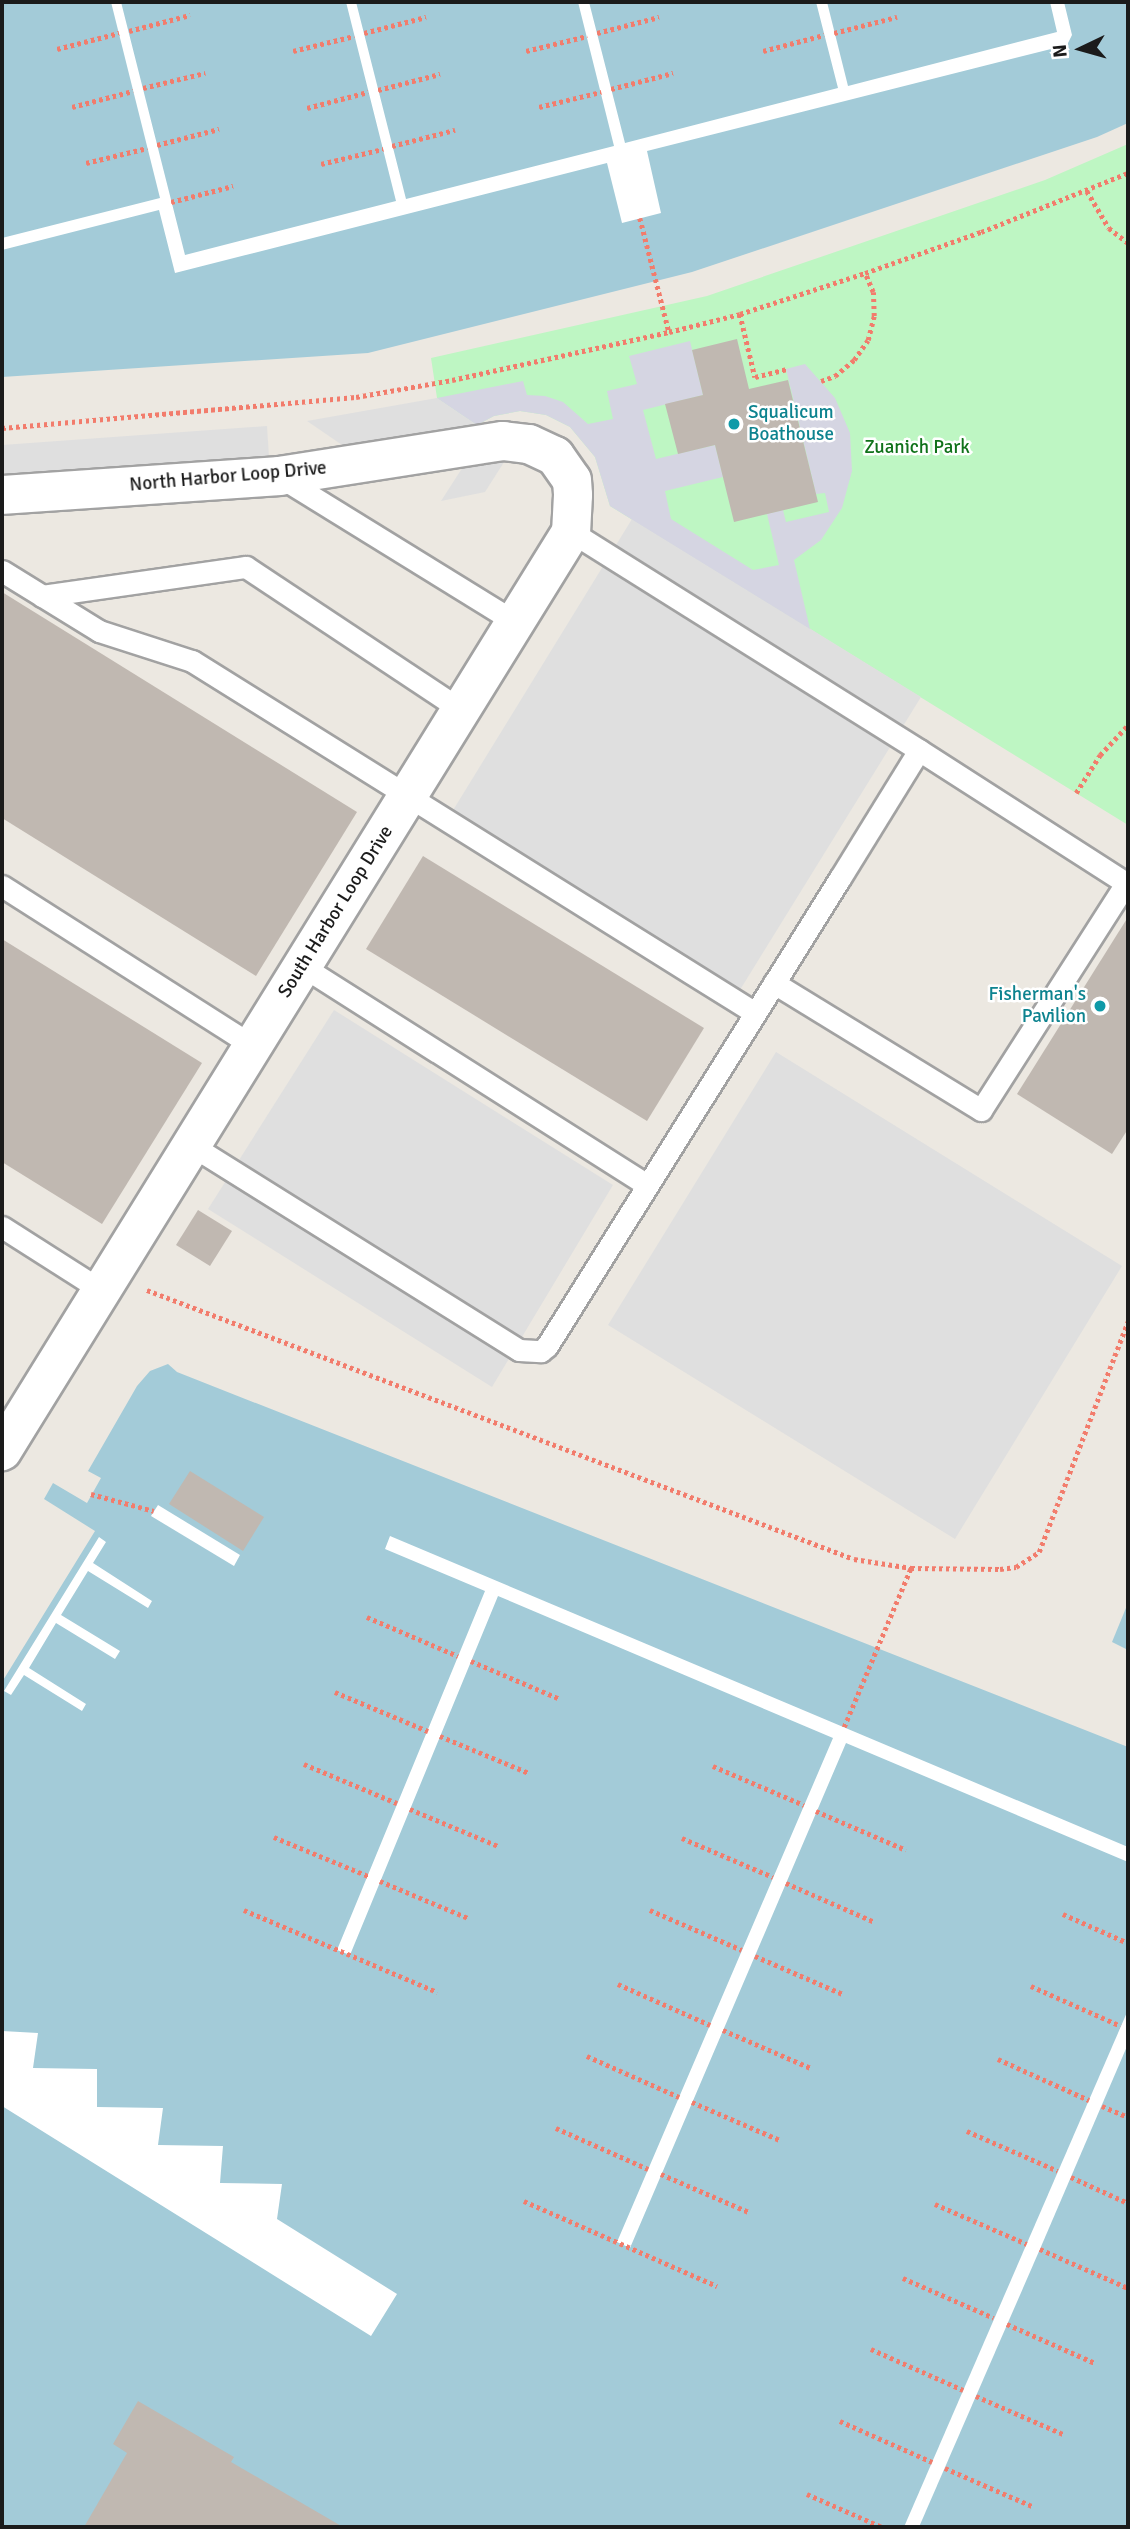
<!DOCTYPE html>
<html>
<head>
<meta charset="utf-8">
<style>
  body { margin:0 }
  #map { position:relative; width:1130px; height:2529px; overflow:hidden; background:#ece8e1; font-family:Signika,sans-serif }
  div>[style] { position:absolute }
  .park>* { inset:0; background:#bef6c3 }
  .parking>* { inset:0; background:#dfdfdf }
  .plaza>* { inset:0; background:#d5d5e2 }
  .water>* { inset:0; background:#a3cbd8 }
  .pier>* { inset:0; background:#fff }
  .building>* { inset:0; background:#c0b8b1 }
  .path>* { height:4.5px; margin-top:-2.25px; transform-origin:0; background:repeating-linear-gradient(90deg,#f27c6c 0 3.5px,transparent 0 7px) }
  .roads { filter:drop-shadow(2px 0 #a2a2a2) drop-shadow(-2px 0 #a2a2a2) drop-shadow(0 2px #a2a2a2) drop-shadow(0 -2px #a2a2a2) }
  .lane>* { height:21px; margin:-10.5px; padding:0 10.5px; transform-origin:10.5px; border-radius:10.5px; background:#fff }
  .street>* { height:38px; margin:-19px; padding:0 19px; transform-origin:19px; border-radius:19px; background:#fff }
  .dots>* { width:19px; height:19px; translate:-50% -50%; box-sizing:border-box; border:4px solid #fff; border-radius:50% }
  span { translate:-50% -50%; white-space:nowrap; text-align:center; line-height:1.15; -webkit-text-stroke:5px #fff; paint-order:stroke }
  .culture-label { font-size:19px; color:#0d838f }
  .left { translate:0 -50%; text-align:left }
  .right { translate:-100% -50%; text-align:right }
  .park-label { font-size:19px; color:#10721a }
  .street-label { font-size:19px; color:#1b1b1b }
  .frame { position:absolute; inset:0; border:4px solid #1b1b1b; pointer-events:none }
  .north { position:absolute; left:1046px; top:14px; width:70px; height:70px; -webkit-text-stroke:5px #fff; paint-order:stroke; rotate:265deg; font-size:19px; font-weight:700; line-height:28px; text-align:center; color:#1b1b1b }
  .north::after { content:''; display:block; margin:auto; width:24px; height:32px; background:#1b1b1b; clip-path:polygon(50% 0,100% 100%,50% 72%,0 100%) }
</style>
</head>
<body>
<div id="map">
  <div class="park">
    <div style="clip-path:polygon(1128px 144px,1128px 825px,610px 506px,595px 457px,570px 427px,546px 415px,520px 411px,494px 416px,477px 425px,437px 398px,431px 358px,707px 296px,1045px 180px)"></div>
  </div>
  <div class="parking">
    <div style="clip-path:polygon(437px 398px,477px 425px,345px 447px,307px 421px)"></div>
    <div style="clip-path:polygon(267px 426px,269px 457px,2px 477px,2px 445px)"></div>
    <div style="clip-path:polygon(468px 459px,506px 459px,485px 492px,441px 501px)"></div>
    <div style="clip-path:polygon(632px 519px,921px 697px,735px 998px,447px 820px)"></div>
    <div style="clip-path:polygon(334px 1010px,613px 1185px,492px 1387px,208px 1209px)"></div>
    <div style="clip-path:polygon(776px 1052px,1122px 1266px,955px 1539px,608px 1325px)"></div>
  </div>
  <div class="plaza">
    <div style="clip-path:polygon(690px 341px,703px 395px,643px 410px,656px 459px,715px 445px,723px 477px,665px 491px,671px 519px,753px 570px,779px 565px,767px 514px,783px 510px,786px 522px,829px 512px,825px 493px,816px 494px,786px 369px,805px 364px,835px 398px,850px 433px,852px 471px,842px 508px,821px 540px,794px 560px,810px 629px,610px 506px,595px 457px,570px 427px,546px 415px,520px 411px,494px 416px,477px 425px,437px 398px,523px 381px,527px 395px,545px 396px,563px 402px,588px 424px,613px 419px,607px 391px,637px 384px,629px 356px)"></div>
  </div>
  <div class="water">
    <div style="clip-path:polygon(2px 2px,1128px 2px,1128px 123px,1097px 137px,692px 272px,368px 353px,2px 377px)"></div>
    <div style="clip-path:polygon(168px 1364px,177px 1372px,1128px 1747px,1128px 2527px,2px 2527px,2px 1682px,95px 1531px,44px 1499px,53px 1483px,87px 1503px,101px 1478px,88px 1471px,137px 1386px,150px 1371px)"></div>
    <div style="clip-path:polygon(1128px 1603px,1128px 1650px,1112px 1642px)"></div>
  </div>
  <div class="pier">
    <div style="clip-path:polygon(111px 2px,121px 2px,185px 255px,396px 201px,346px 2px,356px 2px,406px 199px,614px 146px,578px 2px,589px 2px,625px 143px,838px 88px,816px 2px,827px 2px,848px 86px,1057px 32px,1050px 2px,1064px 2px,1072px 35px,1067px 45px,647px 151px,661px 213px,622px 223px,607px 163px,175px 273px,159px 210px,2px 250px,2px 238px,160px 198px)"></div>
    <div style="clip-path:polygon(158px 1505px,240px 1555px,234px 1566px,151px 1516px)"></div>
    <div style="clip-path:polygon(390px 1536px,1128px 1847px,1128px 1862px,846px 1743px,630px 2248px,617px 2242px,833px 1738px,498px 1596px,350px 1955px,337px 1950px,485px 1591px,385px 1549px)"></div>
    <div style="clip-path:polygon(99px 1537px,106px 1542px,93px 1563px,152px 1601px,148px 1608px,88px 1571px,61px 1615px,120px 1651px,115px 1659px,56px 1623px,29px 1668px,86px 1704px,82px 1711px,24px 1675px,11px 1695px,4px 1691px)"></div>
    <div style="clip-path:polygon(1128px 2010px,1128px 2044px,1040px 2249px,919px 2527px,904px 2527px)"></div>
    <div style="clip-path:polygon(2px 2031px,38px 2033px,33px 2068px,97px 2069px,97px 2107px,163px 2108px,158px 2145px,223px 2146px,220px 2183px,282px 2184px,277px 2219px,397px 2294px,371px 2336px,2px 2106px)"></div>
  </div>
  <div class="building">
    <div style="clip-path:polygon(737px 339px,749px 389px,788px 380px,818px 502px,734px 522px,715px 445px,678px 454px,665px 404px,703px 395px,692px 350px)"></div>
    <div style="clip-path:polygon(2px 592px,357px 812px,256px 976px,2px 818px)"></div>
    <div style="clip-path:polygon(423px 856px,704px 1028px,647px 1121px,366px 949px)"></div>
    <div style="clip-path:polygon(1128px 917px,1128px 1129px,1112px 1154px,1017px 1094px)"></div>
    <div style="clip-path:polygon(2px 939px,202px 1063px,102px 1224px,2px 1162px)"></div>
    <div style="clip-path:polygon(198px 1210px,232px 1231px,210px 1266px,176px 1245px)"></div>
    <div style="clip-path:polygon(190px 1471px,264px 1517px,243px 1551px,169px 1504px)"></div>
    <div style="clip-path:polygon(138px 2401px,234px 2457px,231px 2462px,343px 2527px,84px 2527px,127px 2453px,113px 2444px)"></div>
  </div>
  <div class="path">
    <div style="left:129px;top:31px;width:63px;rotate:-14.7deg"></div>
    <div style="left:364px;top:33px;width:64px;rotate:-14.5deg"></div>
    <div style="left:597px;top:33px;width:64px;rotate:-14.5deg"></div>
    <div style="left:834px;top:33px;width:65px;rotate:-14.3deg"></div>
    <div style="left:57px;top:49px;width:64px;rotate:-14.5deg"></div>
    <div style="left:293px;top:51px;width:63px;rotate:-13.8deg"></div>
    <div style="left:526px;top:51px;width:63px;rotate:-13.8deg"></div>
    <div style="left:763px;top:51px;width:63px;rotate:-14.7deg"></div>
    <div style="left:143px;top:88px;width:64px;rotate:-13.6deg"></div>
    <div style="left:611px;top:89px;width:64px;rotate:-14.5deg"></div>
    <div style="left:378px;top:90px;width:64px;rotate:-14.5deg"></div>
    <div style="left:72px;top:107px;width:63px;rotate:-14.7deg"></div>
    <div style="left:539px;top:107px;width:64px;rotate:-13.6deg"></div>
    <div style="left:307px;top:108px;width:63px;rotate:-14.7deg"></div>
    <div style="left:157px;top:145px;width:64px;rotate:-14.5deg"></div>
    <div style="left:392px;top:146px;width:65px;rotate:-14.3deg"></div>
    <div style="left:86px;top:163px;width:63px;rotate:-13.8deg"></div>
    <div style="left:321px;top:164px;width:64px;rotate:-13.6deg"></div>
    <div style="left:1087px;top:191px;width:43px;rotate:59.3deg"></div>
    <div style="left:1109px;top:228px;width:24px;rotate:38deg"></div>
    <div style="left:171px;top:202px;width:64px;rotate:-14.5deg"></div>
    <div style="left:640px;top:218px;width:118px;rotate:75.7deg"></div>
    <div style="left:740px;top:314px;width:65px;rotate:76.6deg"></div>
    <div style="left:755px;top:377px;width:32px;rotate:-14deg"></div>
    <div style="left:821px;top:381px;width:15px;rotate:-20deg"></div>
    <div style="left:835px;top:376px;width:25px;rotate:-40deg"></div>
    <div style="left:854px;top:360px;width:24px;rotate:-55deg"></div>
    <div style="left:868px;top:340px;width:25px;rotate:-76deg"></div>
    <div style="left:874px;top:316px;width:24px;rotate:-92deg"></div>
    <div style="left:873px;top:292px;width:21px;rotate:-113deg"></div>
    <div style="left:2px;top:428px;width:355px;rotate:-5deg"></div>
    <div style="left:356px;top:397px;width:97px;rotate:-10deg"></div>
    <div style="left:452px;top:380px;width:222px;rotate:-12.5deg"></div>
    <div style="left:669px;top:332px;width:73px;rotate:-14.2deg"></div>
    <div style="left:740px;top:314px;width:132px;rotate:-18.2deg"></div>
    <div style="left:865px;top:273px;width:123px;rotate:-19.5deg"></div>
    <div style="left:981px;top:232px;width:158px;rotate:-21.9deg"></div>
    <div style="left:1076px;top:793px;width:45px;rotate:-57.7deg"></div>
    <div style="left:1100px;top:755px;width:41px;rotate:-47deg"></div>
    <div style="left:147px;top:1290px;width:756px;rotate:20.83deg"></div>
    <div style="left:854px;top:1559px;width:58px;rotate:9deg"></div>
    <div style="left:911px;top:1568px;width:89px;rotate:0.6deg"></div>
    <div style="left:1000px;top:1569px;width:16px;rotate:-7deg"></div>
    <div style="left:1016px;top:1567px;width:27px;rotate:-33deg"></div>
    <div style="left:1039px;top:1552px;width:248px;rotate:-68.9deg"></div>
    <div style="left:91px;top:1494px;width:65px;rotate:15.1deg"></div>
    <div style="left:367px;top:1617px;width:99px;rotate:23.2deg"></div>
    <div style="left:471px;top:1661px;width:97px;rotate:23.1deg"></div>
    <div style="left:335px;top:1692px;width:101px;rotate:22.8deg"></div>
    <div style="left:844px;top:1727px;width:173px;rotate:-67.2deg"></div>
    <div style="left:440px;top:1736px;width:96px;rotate:22.6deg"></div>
    <div style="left:304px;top:1764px;width:101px;rotate:22.8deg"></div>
    <div style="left:713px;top:1766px;width:99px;rotate:23.2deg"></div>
    <div style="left:410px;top:1809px;width:95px;rotate:22.8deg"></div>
    <div style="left:816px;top:1811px;width:98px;rotate:23.4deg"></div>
    <div style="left:274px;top:1837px;width:102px;rotate:22.5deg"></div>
    <div style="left:682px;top:1838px;width:99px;rotate:23.2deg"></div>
    <div style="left:380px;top:1881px;width:95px;rotate:22.8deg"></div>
    <div style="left:786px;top:1883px;width:97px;rotate:23.7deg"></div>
    <div style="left:244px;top:1910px;width:210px;rotate:23deg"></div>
    <div style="left:650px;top:1910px;width:100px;rotate:23.5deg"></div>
    <div style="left:1063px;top:1914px;width:71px;rotate:24deg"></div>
    <div style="left:755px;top:1956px;width:96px;rotate:23.4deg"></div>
    <div style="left:618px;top:1984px;width:101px;rotate:24deg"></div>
    <div style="left:1031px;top:1986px;width:98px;rotate:24deg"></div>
    <div style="left:723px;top:2030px;width:96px;rotate:23.4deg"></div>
    <div style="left:587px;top:2056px;width:101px;rotate:24deg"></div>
    <div style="left:998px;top:2059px;width:100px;rotate:24.3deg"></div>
    <div style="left:692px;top:2102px;width:96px;rotate:23.4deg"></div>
    <div style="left:1102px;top:2106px;width:28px;rotate:23deg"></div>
    <div style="left:556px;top:2128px;width:101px;rotate:24deg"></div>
    <div style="left:967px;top:2131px;width:99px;rotate:23.7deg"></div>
    <div style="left:661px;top:2174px;width:96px;rotate:23.4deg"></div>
    <div style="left:1071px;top:2177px;width:63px;rotate:24.5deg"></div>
    <div style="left:524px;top:2201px;width:211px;rotate:23.8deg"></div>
    <div style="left:935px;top:2204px;width:100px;rotate:23.5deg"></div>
    <div style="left:1040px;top:2249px;width:96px;rotate:23.9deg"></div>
    <div style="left:903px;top:2278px;width:99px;rotate:23.7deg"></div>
    <div style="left:1007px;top:2324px;width:96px;rotate:23.9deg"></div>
    <div style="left:871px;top:2349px;width:101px;rotate:24deg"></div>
    <div style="left:976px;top:2396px;width:95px;rotate:23.6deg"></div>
    <div style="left:840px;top:2421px;width:101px;rotate:24deg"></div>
    <div style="left:945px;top:2468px;width:95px;rotate:23.6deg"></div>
    <div style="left:807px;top:2494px;width:82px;rotate:23.7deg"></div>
  </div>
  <div class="roads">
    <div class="lane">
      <div style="left:282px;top:478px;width:274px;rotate:31.7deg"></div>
      <div style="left:2px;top:571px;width:114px;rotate:31.7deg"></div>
      <div style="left:99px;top:631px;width:98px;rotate:17.9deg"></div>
      <div style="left:192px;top:661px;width:664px;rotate:32.01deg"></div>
      <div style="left:42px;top:596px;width:206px;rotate:-8.1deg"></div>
      <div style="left:246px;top:567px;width:258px;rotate:33.6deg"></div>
      <div style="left:2px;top:886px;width:298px;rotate:32.5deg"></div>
      <div style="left:302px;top:966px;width:409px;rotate:32.4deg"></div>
      <div style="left:774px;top:983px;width:243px;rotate:31.5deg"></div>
      <div style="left:981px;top:1110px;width:269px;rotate:-57.4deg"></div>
      <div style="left:1126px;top:883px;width:246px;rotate:-147.3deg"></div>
      <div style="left:191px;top:1145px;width:387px;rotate:32deg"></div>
      <div style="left:519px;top:1350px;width:22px;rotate:3deg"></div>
      <div style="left:541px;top:1351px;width:8px;rotate:-40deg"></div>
      <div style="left:547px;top:1346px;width:552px;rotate:-57.95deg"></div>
      <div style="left:840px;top:878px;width:150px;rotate:-58.3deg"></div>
      <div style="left:919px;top:750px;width:411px;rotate:-147.9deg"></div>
      <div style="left:2px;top:1227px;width:117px;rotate:32.5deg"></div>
    </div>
    <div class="street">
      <div style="left:2px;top:495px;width:278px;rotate:-3.9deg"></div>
      <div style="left:279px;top:476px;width:227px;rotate:-8.9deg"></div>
      <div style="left:503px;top:441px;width:26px;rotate:7deg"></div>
      <div style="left:529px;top:444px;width:29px;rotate:25deg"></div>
      <div style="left:555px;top:456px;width:29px;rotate:55deg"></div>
      <div style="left:572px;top:480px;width:15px;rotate:86deg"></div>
      <div style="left:573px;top:495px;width:37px;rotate:93deg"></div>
      <div style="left:571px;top:532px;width:1081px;rotate:121.76deg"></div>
    </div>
  </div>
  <div class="dots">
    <div style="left:734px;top:424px;background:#0f9aa8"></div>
    <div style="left:1100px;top:1006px;background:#0f9aa8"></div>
  </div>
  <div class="culture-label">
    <span class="left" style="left:748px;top:424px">Squalicum<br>Boathouse</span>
    <span class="right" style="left:1086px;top:1006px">Fisherman's<br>Pavilion</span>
  </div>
  <div class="park-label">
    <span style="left:917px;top:448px">Zuanich Park</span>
  </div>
  <div class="street-label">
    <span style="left:228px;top:477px;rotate:-5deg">North Harbor Loop Drive</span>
    <span style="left:336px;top:912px;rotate:-58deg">South Harbor Loop Drive</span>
  </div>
  <div class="frame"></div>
  <div class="north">N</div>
</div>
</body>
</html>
